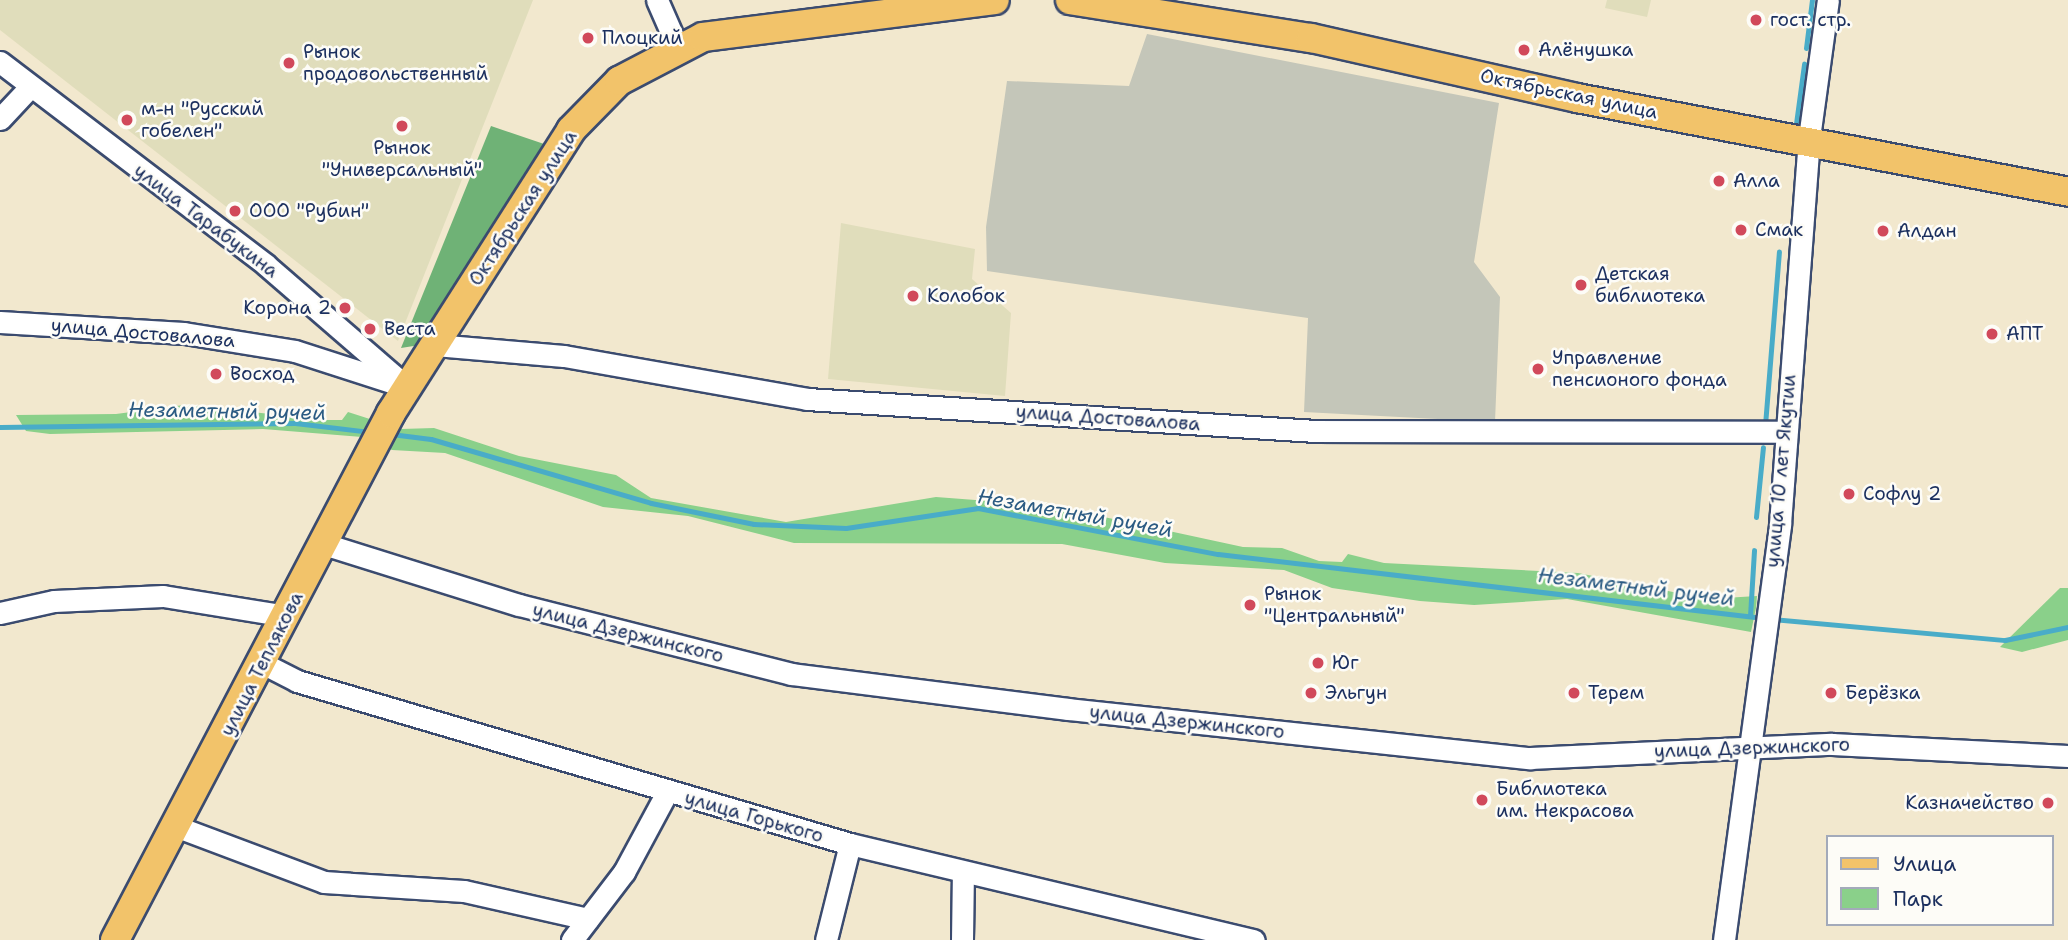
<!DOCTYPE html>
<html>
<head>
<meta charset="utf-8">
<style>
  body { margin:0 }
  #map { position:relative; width:2068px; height:940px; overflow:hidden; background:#f2e8ce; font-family:"Shantell Sans",sans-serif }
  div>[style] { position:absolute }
  .built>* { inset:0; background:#e0ddbb }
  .industrial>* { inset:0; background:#c4c6b9 }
  .green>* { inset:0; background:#8ad08a }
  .forest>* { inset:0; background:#6fb276 }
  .stream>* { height:5px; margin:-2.5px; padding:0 2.5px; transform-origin:2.5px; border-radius:2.5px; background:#49acc8 }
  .roads { filter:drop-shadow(2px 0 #3b4b6f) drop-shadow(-2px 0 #3b4b6f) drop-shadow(0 2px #3b4b6f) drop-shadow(0 -2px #3b4b6f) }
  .minor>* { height:21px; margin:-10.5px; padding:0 10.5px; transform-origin:10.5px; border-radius:10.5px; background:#fff }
  .major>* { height:28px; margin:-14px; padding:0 14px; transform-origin:14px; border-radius:14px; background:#f2c36a }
  .dots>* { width:19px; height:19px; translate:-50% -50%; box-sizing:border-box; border:4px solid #fdfcf7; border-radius:50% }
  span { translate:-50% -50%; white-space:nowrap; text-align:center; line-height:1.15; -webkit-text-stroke:5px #fdfcf7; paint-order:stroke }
  .poi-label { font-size:19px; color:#1b2f5e }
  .left { translate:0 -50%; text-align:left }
  .right { translate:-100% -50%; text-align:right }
  .street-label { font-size:19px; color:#1b2f5e }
  .water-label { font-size:21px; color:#2b5b83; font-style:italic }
  .legend { position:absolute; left:1826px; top:835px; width:228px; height:91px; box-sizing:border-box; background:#fdfcf7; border:2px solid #a3aaba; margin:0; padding:9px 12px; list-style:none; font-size:21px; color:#1b2f5e }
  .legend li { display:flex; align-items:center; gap:14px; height:35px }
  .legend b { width:35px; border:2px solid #a3aaba }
</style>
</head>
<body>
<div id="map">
  <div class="built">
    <div style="clip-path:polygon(0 0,533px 0,398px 341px,0 30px)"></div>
    <div style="clip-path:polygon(1607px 0,1651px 0,1647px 17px,1605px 8px)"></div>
    <div style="clip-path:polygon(841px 223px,975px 249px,972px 279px,1011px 313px,1005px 396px,828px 379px)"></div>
  </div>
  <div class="industrial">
    <div style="clip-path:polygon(1147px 34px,1499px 103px,1474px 262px,1500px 297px,1495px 422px,1304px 412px,1308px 318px,987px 271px,986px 227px,1007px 81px,1129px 86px)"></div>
  </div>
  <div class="green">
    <div style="clip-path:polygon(184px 405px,327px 420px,342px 420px,348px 412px,401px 429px,434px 428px,519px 456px,616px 475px,651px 498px,786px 522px,936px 497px,1053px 506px,1243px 547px,1282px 548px,1319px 561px,1342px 562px,1348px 554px,1384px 563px,1578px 573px,1708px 599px,1757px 596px,1756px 608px,1751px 632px,1567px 599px,1474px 605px,1420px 601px,1332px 588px,1284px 570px,1165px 563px,1062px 544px,794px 543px,688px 516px,603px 507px,445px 453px,392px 450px,362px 437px,263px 429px,50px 434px,26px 431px,16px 415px,116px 414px)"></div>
    <div style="clip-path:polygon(2060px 588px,2068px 588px,2068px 640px,2022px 652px,2000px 647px)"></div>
  </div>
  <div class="forest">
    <div style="clip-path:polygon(491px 126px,547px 145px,426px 344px,401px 348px)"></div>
  </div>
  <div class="stream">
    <div style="left:1806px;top:48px;width:48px;rotate:-82.9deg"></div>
    <div style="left:1795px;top:131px;width:68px;rotate:-82.3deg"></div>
    <div style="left:1765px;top:425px;width:174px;rotate:-85.4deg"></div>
    <div style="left:0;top:427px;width:295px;rotate:-0.8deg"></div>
    <div style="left:295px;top:423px;width:77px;rotate:6.8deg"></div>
    <div style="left:391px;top:434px;width:40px;rotate:7.1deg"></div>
    <div style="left:431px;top:439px;width:229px;rotate:16.2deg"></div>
    <div style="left:651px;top:503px;width:105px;rotate:11.5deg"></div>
    <div style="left:754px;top:524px;width:92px;rotate:2.5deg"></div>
    <div style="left:846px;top:528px;width:134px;rotate:-8.6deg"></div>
    <div style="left:978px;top:508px;width:244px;rotate:10.9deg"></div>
    <div style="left:1218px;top:554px;width:549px;rotate:6.7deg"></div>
    <div style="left:1756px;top:517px;width:70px;rotate:-84.3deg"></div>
    <div style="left:1750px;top:616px;width:66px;rotate:-86.5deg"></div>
    <div style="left:1773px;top:619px;width:233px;rotate:5.2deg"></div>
    <div style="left:2005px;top:640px;width:64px;rotate:-11.7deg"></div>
  </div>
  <div class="roads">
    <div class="minor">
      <div style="left:657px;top:0;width:52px;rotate:66.4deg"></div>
      <div style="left:0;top:62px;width:335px;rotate:37.3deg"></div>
      <div style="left:266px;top:265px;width:186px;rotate:40.9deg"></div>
      <div style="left:0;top:119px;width:42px;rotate:-46.9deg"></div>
      <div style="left:0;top:322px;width:184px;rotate:3.4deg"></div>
      <div style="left:184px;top:333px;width:112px;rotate:9.2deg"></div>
      <div style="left:295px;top:351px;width:101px;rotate:17.9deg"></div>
      <div style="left:435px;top:345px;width:129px;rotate:4.9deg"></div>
      <div style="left:564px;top:356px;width:247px;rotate:10deg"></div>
      <div style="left:807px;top:399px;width:509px;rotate:3.6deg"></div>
      <div style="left:1315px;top:431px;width:469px;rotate:0.1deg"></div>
      <div style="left:324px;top:544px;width:204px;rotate:17.4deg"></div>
      <div style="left:519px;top:605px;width:281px;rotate:14.2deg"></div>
      <div style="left:791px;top:674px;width:279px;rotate:7.2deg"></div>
      <div style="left:1068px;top:709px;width:465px;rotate:6.1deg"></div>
      <div style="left:1530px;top:758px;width:302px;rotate:-2.7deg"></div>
      <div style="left:1832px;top:744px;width:236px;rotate:2.9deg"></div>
      <div style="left:0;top:613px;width:55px;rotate:-12.5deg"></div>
      <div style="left:54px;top:601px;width:109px;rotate:-2.6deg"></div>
      <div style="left:163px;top:596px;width:126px;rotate:9.2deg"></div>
      <div style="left:264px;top:664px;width:37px;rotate:27deg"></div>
      <div style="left:297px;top:681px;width:577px;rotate:16.42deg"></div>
      <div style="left:850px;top:844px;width:415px;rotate:13.4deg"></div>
      <div style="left:175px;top:826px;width:159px;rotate:20.6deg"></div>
      <div style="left:324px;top:882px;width:140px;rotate:3.7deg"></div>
      <div style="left:464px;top:891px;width:127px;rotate:12.7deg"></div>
      <div style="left:572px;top:940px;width:86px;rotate:-52.6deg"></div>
      <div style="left:624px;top:872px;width:91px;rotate:-61.7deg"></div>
      <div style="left:826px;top:940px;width:99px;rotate:-76deg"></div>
      <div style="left:962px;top:940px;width:68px;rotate:-89.2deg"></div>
      <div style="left:1724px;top:940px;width:420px;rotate:-82.3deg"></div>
      <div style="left:1780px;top:524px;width:387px;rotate:-85.7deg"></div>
      <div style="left:1809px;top:138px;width:139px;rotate:-82.2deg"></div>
    </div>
    <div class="major">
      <div style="left:1070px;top:0;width:244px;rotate:9deg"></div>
      <div style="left:1311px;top:38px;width:273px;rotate:12.7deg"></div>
      <div style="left:1577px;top:98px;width:500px;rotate:10.8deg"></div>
      <div style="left:115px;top:940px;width:595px;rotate:-62.36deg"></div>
      <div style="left:391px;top:413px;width:335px;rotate:-57.5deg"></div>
      <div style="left:571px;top:130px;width:69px;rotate:-45.6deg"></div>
      <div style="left:619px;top:81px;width:95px;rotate:-27.6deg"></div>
      <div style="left:703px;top:37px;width:294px;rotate:-7.2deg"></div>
    </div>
  </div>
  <div class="dots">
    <div style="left:1756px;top:20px;background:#d1495b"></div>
    <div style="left:588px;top:38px;background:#d1495b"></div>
    <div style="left:1524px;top:50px;background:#d1495b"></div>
    <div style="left:289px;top:63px;background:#d1495b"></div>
    <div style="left:127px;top:120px;background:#d1495b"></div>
    <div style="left:402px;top:126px;background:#d1495b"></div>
    <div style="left:1719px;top:181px;background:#d1495b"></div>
    <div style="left:235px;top:211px;background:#d1495b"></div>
    <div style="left:1741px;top:230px;background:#d1495b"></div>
    <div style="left:1883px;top:231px;background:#d1495b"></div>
    <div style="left:1581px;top:285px;background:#d1495b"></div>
    <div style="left:913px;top:296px;background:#d1495b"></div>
    <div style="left:345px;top:308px;background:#d1495b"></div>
    <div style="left:370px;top:329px;background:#d1495b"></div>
    <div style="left:1992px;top:334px;background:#d1495b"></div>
    <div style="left:1538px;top:369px;background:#d1495b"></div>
    <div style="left:216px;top:374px;background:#d1495b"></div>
    <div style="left:1849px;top:494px;background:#d1495b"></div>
    <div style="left:1250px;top:605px;background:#d1495b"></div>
    <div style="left:1318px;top:663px;background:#d1495b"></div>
    <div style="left:1311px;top:693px;background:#d1495b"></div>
    <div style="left:1574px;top:693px;background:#d1495b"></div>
    <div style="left:1831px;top:693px;background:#d1495b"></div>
    <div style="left:1482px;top:800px;background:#d1495b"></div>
    <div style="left:2048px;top:803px;background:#d1495b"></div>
  </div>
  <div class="poi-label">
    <span class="left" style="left:1770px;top:20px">гост. стр.</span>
    <span class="left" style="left:602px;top:38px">Плоцкий</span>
    <span class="left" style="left:1538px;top:50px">Алёнушка</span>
    <span class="left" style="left:303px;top:63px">Рынок<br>продовольственный</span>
    <span class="left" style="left:141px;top:120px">м-н "Русский<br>гобелен"</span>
    <span style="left:402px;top:159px">Рынок<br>"Универсальный"</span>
    <span class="left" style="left:1733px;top:181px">Алла</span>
    <span class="left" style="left:249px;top:211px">ООО "Рубин"</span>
    <span class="left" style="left:1755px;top:230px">Смак</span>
    <span class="left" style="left:1897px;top:231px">Алдан</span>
    <span class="left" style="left:1595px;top:285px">Детская<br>библиотека</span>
    <span class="left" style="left:927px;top:296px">Колобок</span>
    <span class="right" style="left:331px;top:308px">Корона 2</span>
    <span class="left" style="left:384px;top:329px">Веста</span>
    <span class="left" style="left:2006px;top:334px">АПТ</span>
    <span class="left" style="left:1552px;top:369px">Управление<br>пенсионого фонда</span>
    <span class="left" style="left:230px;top:374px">Восход</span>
    <span class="left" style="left:1863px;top:494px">Софлу 2</span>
    <span class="left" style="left:1264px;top:605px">Рынок<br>"Центральный"</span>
    <span class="left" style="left:1332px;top:663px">Юг</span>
    <span class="left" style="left:1325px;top:693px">Эльгун</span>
    <span class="left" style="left:1588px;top:693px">Терем</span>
    <span class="left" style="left:1845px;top:693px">Берёзка</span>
    <span class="left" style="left:1496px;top:800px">Библиотека<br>им. Некрасова</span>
    <span class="right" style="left:2034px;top:803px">Казначейство</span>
  </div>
  <div class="street-label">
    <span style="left:1569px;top:94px;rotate:12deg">Октябрьская улица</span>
    <span style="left:523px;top:208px;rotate:-57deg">Октябрьская улица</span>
    <span style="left:206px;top:221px;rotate:37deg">улица Тарабукина</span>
    <span style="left:143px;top:333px;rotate:5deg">улица Достовалова</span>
    <span style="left:1108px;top:418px;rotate:4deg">улица Достовалова</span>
    <span style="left:1781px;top:471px;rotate:-85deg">улица 10 лет Якутии</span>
    <span style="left:628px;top:633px;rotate:14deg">улица Дзержинского</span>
    <span style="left:262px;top:664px;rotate:-63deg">улица Теплякова</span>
    <span style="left:1187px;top:722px;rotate:6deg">улица Дзержинского</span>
    <span style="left:1752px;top:748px;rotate:-2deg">улица Дзержинского</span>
    <span style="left:754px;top:817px;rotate:16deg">улица Горького</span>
  </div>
  <div class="water-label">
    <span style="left:227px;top:411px;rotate:1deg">Незаметный ручей</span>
    <span style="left:1075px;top:513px;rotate:10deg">Незаметный ручей</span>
    <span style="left:1636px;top:587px;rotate:7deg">Незаметный ручей</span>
  </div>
  <ul class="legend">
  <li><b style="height:9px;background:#f2c36a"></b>Улица</li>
  <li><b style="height:19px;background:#8ad08a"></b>Парк</li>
  </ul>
</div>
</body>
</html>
